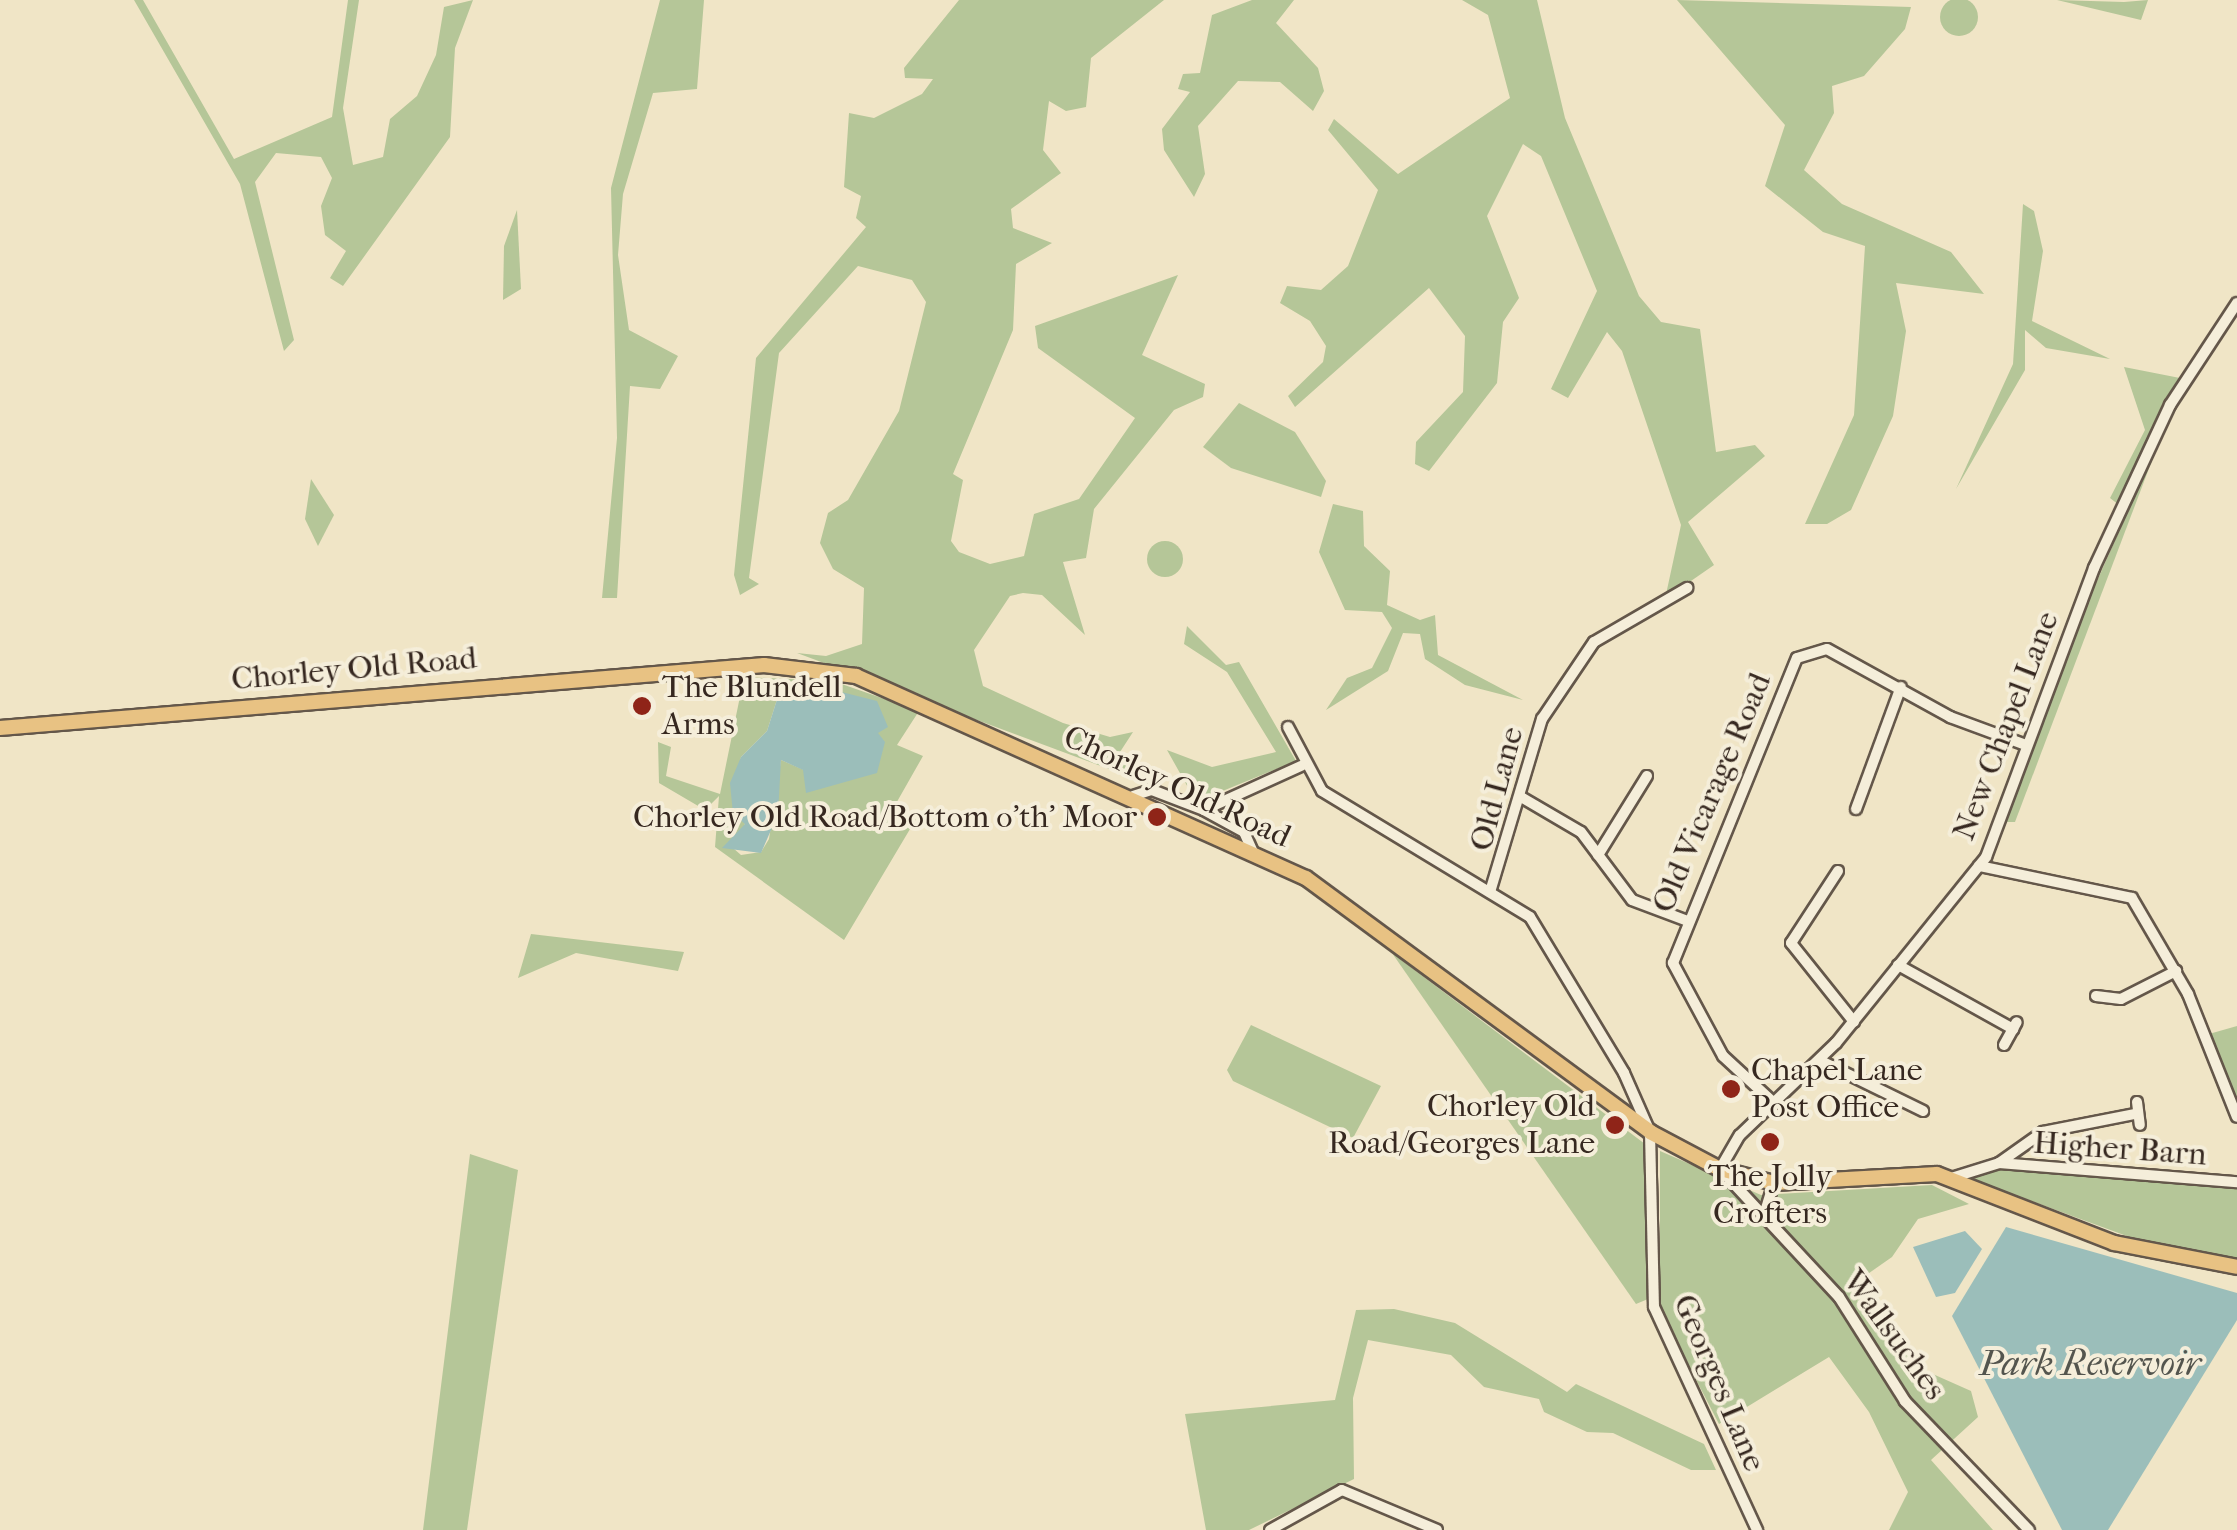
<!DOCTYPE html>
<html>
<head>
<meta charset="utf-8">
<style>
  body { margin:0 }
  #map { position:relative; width:2237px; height:1530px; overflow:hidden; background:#f0e5c6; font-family:"IM FELL French Canon",serif }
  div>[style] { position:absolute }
  .green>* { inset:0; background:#b5c698 }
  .round { border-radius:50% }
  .water>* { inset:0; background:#9bbeba }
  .roads { filter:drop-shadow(2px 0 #64574a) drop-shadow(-2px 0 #64574a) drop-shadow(0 2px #64574a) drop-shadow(0 -2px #64574a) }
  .minor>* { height:10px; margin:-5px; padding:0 5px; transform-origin:5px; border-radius:5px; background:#f5eeda }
  .major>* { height:14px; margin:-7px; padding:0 7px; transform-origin:7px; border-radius:7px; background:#e8c283 }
  .dots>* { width:28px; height:28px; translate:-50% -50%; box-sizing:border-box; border:5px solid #f5eeda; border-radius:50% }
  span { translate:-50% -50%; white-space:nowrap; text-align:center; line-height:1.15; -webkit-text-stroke:8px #f5eeda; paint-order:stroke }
  .street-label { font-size:32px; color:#362820 }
  .poi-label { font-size:32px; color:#362820 }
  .left { translate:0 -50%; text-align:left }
  .right { translate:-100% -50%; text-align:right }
  .water-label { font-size:35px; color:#54554e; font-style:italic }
</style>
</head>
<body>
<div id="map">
  <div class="green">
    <div class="round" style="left:1940px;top:-2px;width:38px;height:38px"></div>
    <div style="clip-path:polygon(134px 0,143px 0,234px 159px,332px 117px,348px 0,359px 0,343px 108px,353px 165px,383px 157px,390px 119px,417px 96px,436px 55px,444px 7px,473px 0,455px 48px,450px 137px,343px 286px,330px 278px,346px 251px,325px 235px,321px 206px,332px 178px,321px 157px,276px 153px,255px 182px,294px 340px,284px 351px,240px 184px)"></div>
    <div style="clip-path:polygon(660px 0,704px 0,697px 89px,653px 93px,623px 194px,618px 255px,629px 330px,678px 356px,660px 389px,630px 386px,617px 598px,602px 598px,617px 438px,611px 188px)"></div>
    <div style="clip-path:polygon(959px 0,1164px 0,1091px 58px,1086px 107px,1066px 111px,1049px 101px,1043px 150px,1061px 173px,1011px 209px,1013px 228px,1052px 243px,1016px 264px,1013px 330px,953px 474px,963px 480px,951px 541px,959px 552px,990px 564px,1024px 556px,1034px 514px,1079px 499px,1135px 418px,1038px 348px,1035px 326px,1178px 275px,1142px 355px,1205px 384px,1203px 397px,1174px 410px,1094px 509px,1086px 558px,1063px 562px,1085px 635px,1042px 595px,1023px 593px,1010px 596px,974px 650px,983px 686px,1063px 723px,1110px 737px,1133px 732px,1120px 752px,1142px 770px,1133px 778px,797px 653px,826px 656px,862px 644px,864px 588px,833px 569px,820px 543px,828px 513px,848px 500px,899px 411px,926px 302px,912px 280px,858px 266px,779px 353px,749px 578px,759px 584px,740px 595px,734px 575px,756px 358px,866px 227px,856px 218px,861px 196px,844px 187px,849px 113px,874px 118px,922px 94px,933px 79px,905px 78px,904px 68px)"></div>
    <div style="clip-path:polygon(1252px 0,1294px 0,1276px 23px,1318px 68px,1324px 91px,1313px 111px,1280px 82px,1238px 81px,1198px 126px,1205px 174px,1194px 197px,1164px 150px,1162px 129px,1190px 92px,1178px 89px,1183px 74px,1200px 73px,1212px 15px)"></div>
    <div style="clip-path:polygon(1462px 0,1537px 0,1565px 118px,1639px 296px,1661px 322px,1700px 329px,1716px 452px,1755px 445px,1765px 456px,1688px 522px,1714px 565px,1665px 599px,1681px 525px,1622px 351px,1607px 332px,1568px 398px,1551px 389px,1597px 291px,1541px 156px,1523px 144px,1487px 216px,1519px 298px,1503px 322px,1497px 383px,1429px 471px,1415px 464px,1416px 442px,1463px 392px,1465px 336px,1429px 288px,1295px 407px,1288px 396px,1323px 362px,1326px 346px,1310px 321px,1280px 303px,1287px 286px,1321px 290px,1348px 266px,1378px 190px,1328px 130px,1334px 119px,1398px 174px,1510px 98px,1488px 15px)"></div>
    <div style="clip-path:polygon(1677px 0,1911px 7px,1905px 29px,1864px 76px,1832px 86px,1834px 113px,1804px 170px,1842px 204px,1951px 252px,1984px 294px,1896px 283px,1906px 331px,1893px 416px,1851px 510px,1827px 524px,1805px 524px,1854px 415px,1865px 246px,1823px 232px,1765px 186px,1785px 125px)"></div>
    <div style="clip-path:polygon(2057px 0,2124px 2px,2148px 0,2141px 20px)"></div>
    <div style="clip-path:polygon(2023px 204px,2034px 211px,2043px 251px,2032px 321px,2110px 359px,2046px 348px,2025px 330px,2025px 370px,1956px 489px,2013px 364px)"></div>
    <div style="clip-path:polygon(517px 210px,521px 289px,503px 300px,504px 246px)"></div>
    <div style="clip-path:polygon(2124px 367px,2185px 379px,2119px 505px,2110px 498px,2145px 430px)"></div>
    <div style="clip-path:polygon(1239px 403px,1295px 432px,1326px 481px,1321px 497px,1231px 468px,1203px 447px)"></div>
    <div style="clip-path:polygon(2159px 442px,2015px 822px,2007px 822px,2047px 693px)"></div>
    <div style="clip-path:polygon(311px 479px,334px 515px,318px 546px,305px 519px)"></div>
    <div style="clip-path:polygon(1333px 504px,1363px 511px,1364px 546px,1390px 571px,1387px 605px,1420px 620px,1435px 615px,1438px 655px,1523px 700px,1465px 685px,1425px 659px,1420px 634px,1403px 633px,1388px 671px,1326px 710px,1347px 678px,1372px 668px,1392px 628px,1382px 612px,1345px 610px,1319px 552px)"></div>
    <div class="round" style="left:1147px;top:541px;width:36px;height:36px"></div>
    <div style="clip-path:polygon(1187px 626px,1226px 665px,1239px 662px,1296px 761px,1208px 797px,1190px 791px,1167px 750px,1212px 767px,1276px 752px,1227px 672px,1184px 644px)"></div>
    <div style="clip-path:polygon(evenodd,744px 677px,833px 681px,919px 711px,897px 745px,923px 756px,894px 807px,916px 819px,844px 940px,715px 847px,719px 796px,705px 810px,659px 783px,658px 742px,671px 747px,666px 776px,720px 794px,744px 677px,781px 687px,879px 738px,804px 770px,781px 760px,769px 839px,761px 852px,741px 855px,733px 848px,745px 824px,735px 791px,741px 757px,767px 731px,781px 687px)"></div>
    <div style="clip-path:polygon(531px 934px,684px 952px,678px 971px,576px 953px,518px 978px)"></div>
    <div style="clip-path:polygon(1392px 953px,1645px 1144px,1648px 1299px,1636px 1304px)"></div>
    <div style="clip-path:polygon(1251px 1025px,1381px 1086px,1353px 1138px,1233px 1081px,1227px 1070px)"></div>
    <div style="clip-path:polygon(2237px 1026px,2237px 1101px,2209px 1034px)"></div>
    <div style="clip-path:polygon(1660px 1151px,1761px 1195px,1932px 1185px,1969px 1204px,1918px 1219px,1892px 1257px,1862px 1278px,1861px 1293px,1917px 1367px,1971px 1391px,1978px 1417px,1931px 1460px,1993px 1530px,1889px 1530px,1908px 1492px,1869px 1412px,1829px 1357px,1719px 1424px,1660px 1310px)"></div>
    <div style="clip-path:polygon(470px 1154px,518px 1170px,467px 1530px,423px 1530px)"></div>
    <div style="clip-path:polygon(1999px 1168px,2237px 1187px,2237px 1259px,2154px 1246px,1963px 1176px)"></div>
    <div style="clip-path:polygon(1394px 1309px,1455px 1323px,1567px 1392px,1576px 1384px,1704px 1444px,1716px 1470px,1691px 1470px,1613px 1433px,1587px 1432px,1544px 1412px,1539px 1399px,1484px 1387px,1451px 1355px,1368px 1340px,1353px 1398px,1354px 1479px,1249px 1530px,1206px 1530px,1185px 1414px,1335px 1400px,1356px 1310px)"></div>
  </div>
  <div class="water">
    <div style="clip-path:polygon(806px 683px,877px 701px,888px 727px,878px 733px,885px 742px,877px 773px,806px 793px,803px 770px,781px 760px,778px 814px,761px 853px,722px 848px,745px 824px,733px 814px,730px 783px,741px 757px,767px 731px,781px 687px)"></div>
    <div style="clip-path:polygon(2006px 1227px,2237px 1293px,2237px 1320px,2108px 1530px,2062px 1530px,1952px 1316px)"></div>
    <div style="clip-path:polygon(1965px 1231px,1982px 1249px,1955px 1293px,1936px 1297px,1913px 1247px)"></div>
  </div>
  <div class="roads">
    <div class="minor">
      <div style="left:1288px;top:727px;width:72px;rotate:62deg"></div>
      <div style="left:1322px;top:791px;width:243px;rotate:31.2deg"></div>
      <div style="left:1530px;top:917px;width:182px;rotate:58.9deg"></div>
      <div style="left:1624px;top:1073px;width:64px;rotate:66.2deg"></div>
      <div style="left:1650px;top:1132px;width:175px;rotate:88.7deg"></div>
      <div style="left:1654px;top:1307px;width:246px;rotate:65.2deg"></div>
      <div style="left:1133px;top:796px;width:20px;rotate:-18deg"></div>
      <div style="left:1152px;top:790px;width:56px;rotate:21deg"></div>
      <div style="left:1204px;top:810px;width:46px;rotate:28.8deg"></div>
      <div style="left:1244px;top:832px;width:22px;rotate:66deg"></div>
      <div style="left:1521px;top:797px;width:69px;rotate:30.3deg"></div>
      <div style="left:1581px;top:832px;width:85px;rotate:53.1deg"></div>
      <div style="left:1632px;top:900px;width:57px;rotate:20.7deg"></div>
      <div style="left:1856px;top:809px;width:130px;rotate:-69.8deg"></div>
      <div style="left:1204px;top:810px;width:107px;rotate:-24.4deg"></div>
      <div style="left:1598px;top:855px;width:93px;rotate:-58.2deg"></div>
      <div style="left:1979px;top:866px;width:156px;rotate:11.8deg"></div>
      <div style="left:2132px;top:898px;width:111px;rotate:59.7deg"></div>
      <div style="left:2188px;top:994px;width:132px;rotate:68.3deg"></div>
      <div style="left:1838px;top:871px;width:86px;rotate:123.1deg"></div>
      <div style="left:1791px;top:943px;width:101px;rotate:51.4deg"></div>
      <div style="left:1490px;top:892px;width:181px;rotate:-73.3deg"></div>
      <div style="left:1542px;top:719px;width:93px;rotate:-56deg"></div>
      <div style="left:1594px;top:642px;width:108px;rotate:-30.1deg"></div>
      <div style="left:1898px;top:965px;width:132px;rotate:29.1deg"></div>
      <div style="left:2096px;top:996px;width:25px;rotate:7deg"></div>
      <div style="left:2121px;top:999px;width:62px;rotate:-27deg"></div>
      <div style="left:2004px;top:1045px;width:26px;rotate:-61deg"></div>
      <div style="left:1819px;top:1060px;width:116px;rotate:26.1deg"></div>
      <div style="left:2137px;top:1102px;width:23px;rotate:83deg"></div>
      <div style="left:1774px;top:1103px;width:69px;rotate:-137.3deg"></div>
      <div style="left:1723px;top:1056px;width:106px;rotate:-118.3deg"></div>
      <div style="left:1673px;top:963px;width:329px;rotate:-67.9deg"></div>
      <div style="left:1797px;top:658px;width:31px;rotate:-17deg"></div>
      <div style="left:1827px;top:649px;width:141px;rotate:28.9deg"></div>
      <div style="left:1950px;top:717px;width:78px;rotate:20.3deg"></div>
      <div style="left:1999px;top:1163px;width:239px;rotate:4.6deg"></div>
      <div style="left:1948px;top:1179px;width:53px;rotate:-17.4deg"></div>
      <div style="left:1999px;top:1163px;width:54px;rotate:-35.2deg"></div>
      <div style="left:2043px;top:1132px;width:94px;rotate:-11.1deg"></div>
      <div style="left:1764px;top:1215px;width:34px;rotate:-73deg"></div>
      <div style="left:1270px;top:1530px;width:82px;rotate:-29.1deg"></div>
      <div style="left:1342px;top:1490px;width:103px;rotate:22.8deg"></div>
      <div style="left:2029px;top:1530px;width:179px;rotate:-133.9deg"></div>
      <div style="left:1905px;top:1401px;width:123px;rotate:-122.4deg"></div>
      <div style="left:1839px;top:1297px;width:175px;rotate:-132.9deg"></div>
      <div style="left:1720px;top:1169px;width:39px;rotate:-60deg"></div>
      <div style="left:1740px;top:1135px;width:133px;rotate:-43.8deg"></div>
      <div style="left:1836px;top:1043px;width:239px;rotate:-51.1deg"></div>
      <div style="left:1986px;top:857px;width:309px;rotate:-69.5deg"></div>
      <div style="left:2094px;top:568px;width:180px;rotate:-65deg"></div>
      <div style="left:2170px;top:405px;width:122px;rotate:-56.7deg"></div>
    </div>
    <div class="major">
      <div style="left:0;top:728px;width:767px;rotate:-4.71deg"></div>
      <div style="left:764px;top:665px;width:93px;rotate:6.8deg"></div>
      <div style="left:856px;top:676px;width:493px;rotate:24.2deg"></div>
      <div style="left:1306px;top:878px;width:428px;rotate:36.4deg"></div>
      <div style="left:1650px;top:1132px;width:79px;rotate:27.9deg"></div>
      <div style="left:1720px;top:1169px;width:56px;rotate:14.5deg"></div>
      <div style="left:1774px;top:1183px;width:163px;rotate:-3.2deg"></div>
      <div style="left:1937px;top:1174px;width:190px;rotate:21.3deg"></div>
      <div style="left:2114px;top:1243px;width:125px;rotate:11deg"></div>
    </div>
  </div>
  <div class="dots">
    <div style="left:642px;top:706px;background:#8f2418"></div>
    <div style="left:1157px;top:817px;background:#8f2418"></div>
    <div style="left:1731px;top:1089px;background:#8f2418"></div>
    <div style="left:1615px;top:1125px;background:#8f2418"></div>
    <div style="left:1770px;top:1142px;background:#8f2418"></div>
  </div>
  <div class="street-label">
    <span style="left:354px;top:669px;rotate:-5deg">Chorley Old Road</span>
    <span style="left:2006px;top:726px;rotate:-69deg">New Chapel Lane</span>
    <span style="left:1177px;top:787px;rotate:25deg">Chorley Old Road</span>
    <span style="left:1497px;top:789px;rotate:-75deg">Old Lane</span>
    <span style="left:1712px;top:793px;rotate:-67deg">Old Vicarage Road</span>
    <span style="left:2120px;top:1149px;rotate:4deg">Higher Barn</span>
    <span style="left:1894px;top:1335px;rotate:54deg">Wallsuches</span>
    <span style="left:1719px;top:1383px;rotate:67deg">Georges Lane</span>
  </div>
  <div class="poi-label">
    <span class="left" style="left:662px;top:706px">The Blundell<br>Arms</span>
    <span class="right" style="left:1137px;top:817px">Chorley Old Road/Bottom o'th' Moor</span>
    <span class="left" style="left:1751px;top:1089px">Chapel Lane<br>Post Office</span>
    <span class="right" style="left:1595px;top:1125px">Chorley Old<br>Road/Georges Lane</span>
    <span style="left:1770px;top:1195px">The Jolly<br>Crofters</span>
  </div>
  <div class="water-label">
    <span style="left:2090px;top:1364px">Park Reservoir</span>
  </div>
</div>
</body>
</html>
